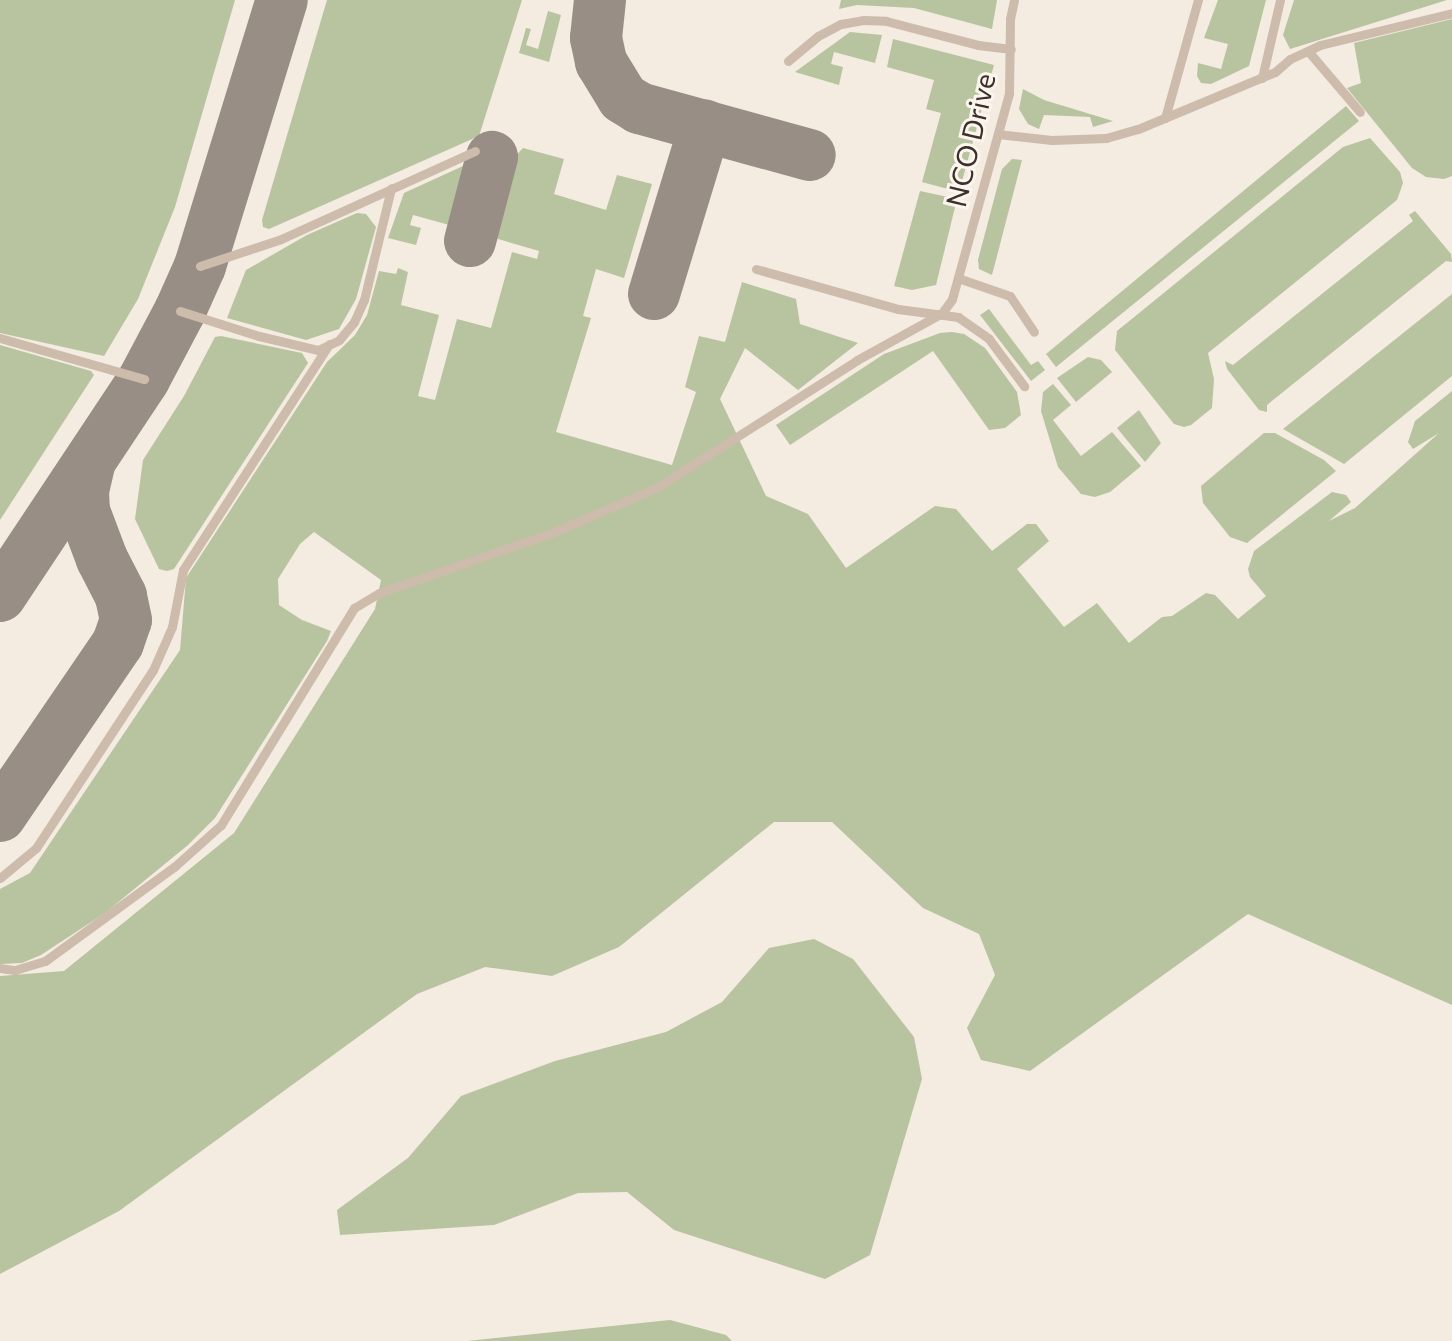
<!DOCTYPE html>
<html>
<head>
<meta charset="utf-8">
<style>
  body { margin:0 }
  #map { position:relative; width:1452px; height:1341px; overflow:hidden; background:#f4ebe1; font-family:Commissioner,sans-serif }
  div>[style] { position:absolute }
  .green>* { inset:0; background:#b8c4a0 }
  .taxiway>* { height:52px; margin:-26px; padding:0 26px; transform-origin:26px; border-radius:26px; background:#988e86 }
  .lane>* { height:9px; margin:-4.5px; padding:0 4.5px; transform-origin:4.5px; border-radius:4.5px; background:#cdbbac }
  span { translate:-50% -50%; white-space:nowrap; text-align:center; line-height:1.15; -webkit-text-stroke:6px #fbf5ee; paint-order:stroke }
  .street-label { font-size:28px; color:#3b302b }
</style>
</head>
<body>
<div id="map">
  <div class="green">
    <div style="clip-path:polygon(0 0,235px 0,175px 207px,138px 299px,104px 356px,0 333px)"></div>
    <div style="clip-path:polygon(327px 0,522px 0,479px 136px,269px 229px,263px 227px,262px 220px)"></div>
    <div style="clip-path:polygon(841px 0,997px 0,992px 29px,914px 8px,857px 5px,839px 9px)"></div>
    <div style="clip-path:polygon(1218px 0,1266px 0,1249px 66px,1211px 84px,1201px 83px,1197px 76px,1198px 63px,1221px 69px,1228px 44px,1204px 38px)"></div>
    <div style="clip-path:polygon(1294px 0,1447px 0,1290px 49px,1283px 35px)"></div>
    <div style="clip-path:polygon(548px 11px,561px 15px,549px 62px,519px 53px,526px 28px,531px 29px,526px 45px,538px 49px)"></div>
    <div style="clip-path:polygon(1452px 19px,1452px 176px,1444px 179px,1426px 177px,1412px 168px,1347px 88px,1361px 83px,1354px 43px)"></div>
    <div style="clip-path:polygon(850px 32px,882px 35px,875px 63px,834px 52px,831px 64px,843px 67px,839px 85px,795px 72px)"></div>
    <div style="clip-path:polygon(893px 39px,994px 65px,959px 192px,922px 182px,941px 113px,926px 109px,934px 80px,887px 67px)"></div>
    <div style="clip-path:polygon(1023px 89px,1044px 100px,1113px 121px,1093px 127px,1090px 117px,1044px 115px,1039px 129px,1028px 124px,1019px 109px)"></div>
    <div style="clip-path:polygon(1346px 106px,1359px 121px,1056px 367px,1046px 354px)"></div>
    <div style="clip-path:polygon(1370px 138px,1400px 172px,1403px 183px,1397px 200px,1208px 353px,1214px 379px,1212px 408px,1191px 425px,1184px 427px,1174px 424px,1115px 350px,1117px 331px,1343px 147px)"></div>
    <div style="clip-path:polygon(523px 148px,564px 159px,554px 194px,606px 210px,617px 175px,652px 184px,624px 278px,596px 269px,583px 316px,591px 318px,556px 432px,672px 465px,696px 392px,685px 387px,699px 336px,725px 342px,742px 282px,796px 299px,800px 324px,858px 343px,798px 390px,745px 348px,720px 399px,766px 496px,808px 514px,846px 568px,935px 506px,956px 509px,992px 551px,1027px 524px,1036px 524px,1049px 541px,1017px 569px,1064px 627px,1097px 603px,1129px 643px,1162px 617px,1172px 616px,1206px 593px,1215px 595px,1238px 619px,1266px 596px,1250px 577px,1248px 569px,1254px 551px,1332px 492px,1346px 495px,1351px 502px,1329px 521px,1355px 508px,1439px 433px,1413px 449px,1408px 442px,1415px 421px,1452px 391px,1452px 1005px,1248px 914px,1030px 1071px,981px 1060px,967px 1028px,995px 975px,979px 934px,923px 908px,832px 822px,774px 822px,619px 947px,552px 976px,485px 967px,417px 994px,119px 1211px,0 1274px,0 976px,64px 971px,234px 833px,375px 609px,381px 580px,314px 532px,300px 544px,278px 579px,279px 605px,302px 620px,331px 631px,327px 641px,215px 818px,188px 845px,105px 913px,41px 955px,22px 963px,0 964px,0 889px,30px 873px,180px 650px,186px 578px,327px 362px,355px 335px,367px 315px,379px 271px,396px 274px,398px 268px,408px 272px,401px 305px,439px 315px,418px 396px,435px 400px,457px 319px,491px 328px,512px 252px,537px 259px,539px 251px,488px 236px,509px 163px)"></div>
    <div style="clip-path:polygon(1012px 159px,1022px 160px,992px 275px,979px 269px,978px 260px,1002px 169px)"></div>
    <div style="clip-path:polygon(463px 166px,471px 167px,453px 226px,413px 215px,410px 225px,421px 228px,416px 245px,388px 238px,404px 193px)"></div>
    <div style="clip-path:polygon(920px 191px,957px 199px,936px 285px,912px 290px,894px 286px)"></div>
    <div style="clip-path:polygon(1415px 211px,1451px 254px,1452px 262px,1446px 261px,1267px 405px,1267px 412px,1259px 410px,1227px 369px,1225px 361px,1233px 365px,1413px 221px,1409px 215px)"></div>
    <div style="clip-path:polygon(357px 213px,366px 214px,376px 227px,356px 299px,339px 329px,306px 340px,227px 318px,246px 270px,307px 235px)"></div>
    <div style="clip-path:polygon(1452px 294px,1452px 376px,1344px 464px,1283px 429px)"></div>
    <div style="clip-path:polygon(989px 309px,1031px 365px,1038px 361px,1045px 370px,1031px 381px,980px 315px)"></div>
    <div style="clip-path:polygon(952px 332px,964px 334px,985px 348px,1017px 392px,1021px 415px,1005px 428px,989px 430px,933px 351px,790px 445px,776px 425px,884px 354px,940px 333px)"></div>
    <div style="clip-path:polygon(221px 336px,302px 353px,308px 363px,174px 569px,167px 571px,159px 569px,135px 519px,143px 460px,184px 396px,215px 337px)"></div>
    <div style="clip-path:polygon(0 345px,91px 371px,94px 375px,0 520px)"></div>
    <div style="clip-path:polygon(1088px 357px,1101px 360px,1112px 372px,1076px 402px,1057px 378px)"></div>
    <div style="clip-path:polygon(1053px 384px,1071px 405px,1053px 420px,1081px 456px,1112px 432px,1141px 466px,1110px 492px,1095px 497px,1081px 494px,1058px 467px,1041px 411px,1043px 392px)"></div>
    <div style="clip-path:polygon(1139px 410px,1161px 443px,1145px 462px,1117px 428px)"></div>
    <div style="clip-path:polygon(1264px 433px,1275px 433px,1324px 460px,1336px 471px,1247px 543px,1230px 537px,1203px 503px,1201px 486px)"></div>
    <div style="clip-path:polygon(814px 939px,853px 959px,914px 1037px,922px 1079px,870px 1255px,825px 1279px,674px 1230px,627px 1192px,578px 1193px,494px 1225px,340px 1235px,337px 1210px,408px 1158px,461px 1096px,555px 1061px,666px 1032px,722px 1002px,769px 948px)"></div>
    <div style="clip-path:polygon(670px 1320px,726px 1335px,732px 1341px,467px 1341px)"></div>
  </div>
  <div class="taxiway">
    <div style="left:600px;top:0;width:38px;rotate:96deg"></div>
    <div style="left:596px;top:38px;width:25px;rotate:78deg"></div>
    <div style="left:601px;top:62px;width:42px;rotate:58.6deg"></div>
    <div style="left:623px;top:98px;width:19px;rotate:32deg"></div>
    <div style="left:639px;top:108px;width:177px;rotate:15.4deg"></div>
    <div style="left:470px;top:241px;width:87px;rotate:-75.3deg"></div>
    <div style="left:654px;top:294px;width:176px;rotate:-73.1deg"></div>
    <div style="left:0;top:596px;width:260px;rotate:-56.4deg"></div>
    <div style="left:144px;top:379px;width:77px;rotate:-62.1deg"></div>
    <div style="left:180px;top:311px;width:49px;rotate:-66deg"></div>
    <div style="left:200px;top:266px;width:278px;rotate:-72.9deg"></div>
    <div style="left:0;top:816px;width:209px;rotate:-55.7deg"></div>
    <div style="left:118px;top:643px;width:24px;rotate:-71deg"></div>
    <div style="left:126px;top:620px;width:25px;rotate:-102deg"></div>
    <div style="left:121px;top:596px;width:42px;rotate:-117.2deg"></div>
    <div style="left:102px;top:559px;width:51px;rotate:-110.6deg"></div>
    <div style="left:84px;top:511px;width:20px;rotate:-93deg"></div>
    <div style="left:83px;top:491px;width:28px;rotate:-77deg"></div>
  </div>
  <div class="lane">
    <div style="left:1308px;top:51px;width:80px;rotate:49.6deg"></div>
    <div style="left:788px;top:61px;width:39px;rotate:-40deg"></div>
    <div style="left:818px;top:36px;width:26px;rotate:-28deg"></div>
    <div style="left:841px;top:24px;width:22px;rotate:-10deg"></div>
    <div style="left:863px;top:20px;width:23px;rotate:2deg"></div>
    <div style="left:886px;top:21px;width:95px;rotate:14.6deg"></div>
    <div style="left:978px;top:45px;width:33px;rotate:7deg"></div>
    <div style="left:1262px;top:78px;width:80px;rotate:-77deg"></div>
    <div style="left:1165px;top:118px;width:123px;rotate:-74.4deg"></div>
    <div style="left:998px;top:134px;width:54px;rotate:6.3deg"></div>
    <div style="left:1052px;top:140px;width:54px;rotate:-2.1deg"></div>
    <div style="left:1106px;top:138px;width:33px;rotate:-16deg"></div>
    <div style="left:1138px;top:129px;width:148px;rotate:-22.6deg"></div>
    <div style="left:1275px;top:72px;width:20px;rotate:-41deg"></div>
    <div style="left:1290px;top:59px;width:33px;rotate:-25deg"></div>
    <div style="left:1320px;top:45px;width:136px;rotate:-13.6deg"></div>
    <div style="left:200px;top:266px;width:85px;rotate:-18.4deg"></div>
    <div style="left:281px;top:239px;width:213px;rotate:-24.4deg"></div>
    <div style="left:756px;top:269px;width:148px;rotate:15.7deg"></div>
    <div style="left:898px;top:309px;width:61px;rotate:7.6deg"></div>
    <div style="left:958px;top:317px;width:38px;rotate:35deg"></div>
    <div style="left:989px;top:339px;width:59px;rotate:53.3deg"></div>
    <div style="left:958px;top:278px;width:55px;rotate:19.1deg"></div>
    <div style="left:1010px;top:296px;width:43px;rotate:56.3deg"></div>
    <div style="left:180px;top:311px;width:83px;rotate:17.6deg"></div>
    <div style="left:259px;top:336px;width:61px;rotate:13.3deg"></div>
    <div style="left:318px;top:350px;width:23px;rotate:-25deg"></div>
    <div style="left:339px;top:340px;width:23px;rotate:-50deg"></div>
    <div style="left:354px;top:322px;width:24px;rotate:-66deg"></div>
    <div style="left:364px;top:300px;width:115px;rotate:-76.4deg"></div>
    <div style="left:0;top:338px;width:150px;rotate:15.9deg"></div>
    <div style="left:0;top:878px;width:47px;rotate:-39.8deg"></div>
    <div style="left:36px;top:848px;width:213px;rotate:-56.7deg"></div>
    <div style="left:153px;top:670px;width:47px;rotate:-66.2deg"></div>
    <div style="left:172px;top:627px;width:58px;rotate:-79.1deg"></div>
    <div style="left:183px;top:570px;width:269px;rotate:-57.1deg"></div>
    <div style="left:0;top:968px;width:15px;rotate:8deg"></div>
    <div style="left:15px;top:970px;width:31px;rotate:-17deg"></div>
    <div style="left:45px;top:961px;width:160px;rotate:-36.1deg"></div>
    <div style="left:174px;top:867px;width:63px;rotate:-41.8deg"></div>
    <div style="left:221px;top:825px;width:255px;rotate:-58.5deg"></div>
    <div style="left:354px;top:608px;width:29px;rotate:-31deg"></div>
    <div style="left:379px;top:593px;width:185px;rotate:-19.2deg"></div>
    <div style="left:554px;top:532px;width:113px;rotate:-23.4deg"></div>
    <div style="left:658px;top:487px;width:236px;rotate:-32.5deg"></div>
    <div style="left:857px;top:360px;width:97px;rotate:-28.9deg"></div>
    <div style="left:942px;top:313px;width:17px;rotate:-54deg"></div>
    <div style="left:952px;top:299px;width:214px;rotate:-74.5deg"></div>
    <div style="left:1009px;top:93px;width:74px;rotate:-89.2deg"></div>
    <div style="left:1010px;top:19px;width:19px;rotate:-78deg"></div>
  </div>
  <div class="street-label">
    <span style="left:970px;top:140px;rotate:-77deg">NCO Drive</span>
  </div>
</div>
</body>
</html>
